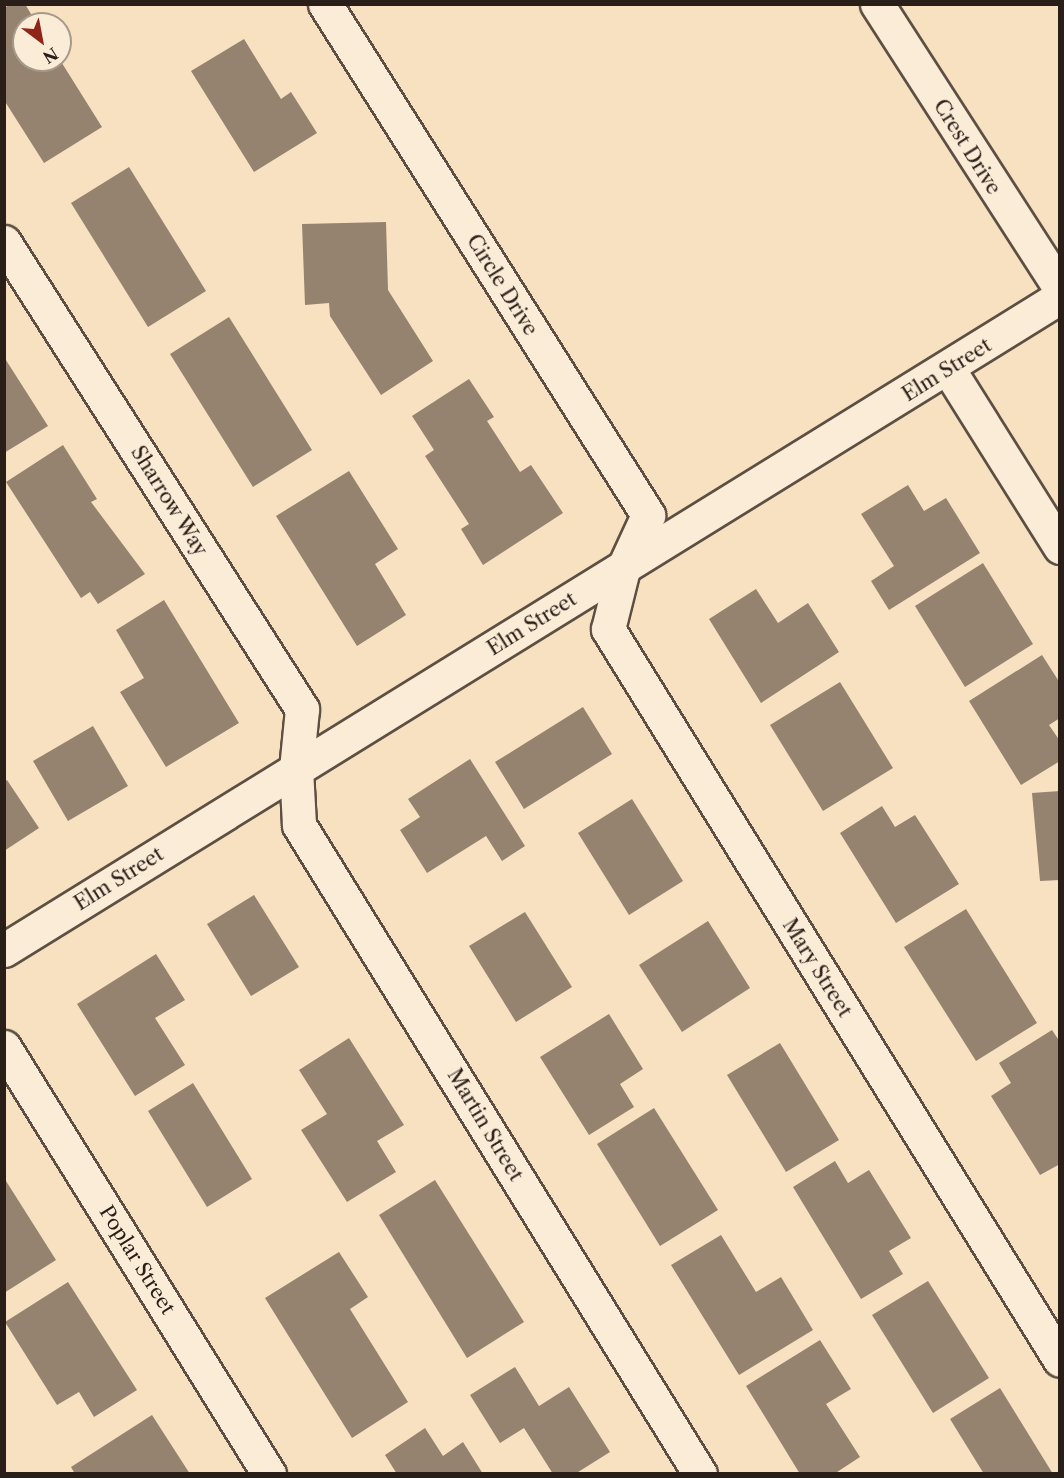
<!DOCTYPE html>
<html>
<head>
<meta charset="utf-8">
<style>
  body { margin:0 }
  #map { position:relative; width:1064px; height:1478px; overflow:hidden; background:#f7e1c0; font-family:"Libre Caslon Text",serif }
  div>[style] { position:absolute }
  .building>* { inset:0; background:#958370 }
  .roads { filter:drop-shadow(2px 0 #5d4f43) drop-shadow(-2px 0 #5d4f43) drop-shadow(0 2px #5d4f43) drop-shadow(0 -2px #5d4f43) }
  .street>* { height:33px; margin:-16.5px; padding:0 16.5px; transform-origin:16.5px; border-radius:16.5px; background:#faecd6 }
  span { translate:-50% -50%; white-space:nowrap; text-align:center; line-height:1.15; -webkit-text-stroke:6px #faecd6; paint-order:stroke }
  .street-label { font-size:20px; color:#2a1e19 }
  .frame { position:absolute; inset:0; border:6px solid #2a1e19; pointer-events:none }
  .north { position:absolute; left:12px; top:12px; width:60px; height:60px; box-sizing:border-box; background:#faecd6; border:2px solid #a79a8a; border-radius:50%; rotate:148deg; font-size:16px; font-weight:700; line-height:24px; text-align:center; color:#2a1e19 }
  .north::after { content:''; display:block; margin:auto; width:21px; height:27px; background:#8f2418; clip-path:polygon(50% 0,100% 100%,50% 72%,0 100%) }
</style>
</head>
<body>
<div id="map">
  <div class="building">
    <div style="clip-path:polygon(11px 4px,25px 4px,37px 24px,24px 24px,24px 60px,60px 60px,102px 127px,44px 163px,4px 100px,4px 8px)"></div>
    <div style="clip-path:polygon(244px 39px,281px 99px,291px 92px,317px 133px,254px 172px,191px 71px)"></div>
    <div style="clip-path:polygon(129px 167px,206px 291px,148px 327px,71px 203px)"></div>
    <div style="clip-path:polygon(386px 222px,388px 290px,433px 361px,381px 395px,330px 316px,329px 303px,305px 305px,302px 224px)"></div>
    <div style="clip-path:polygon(229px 317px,312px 450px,253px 487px,170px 354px)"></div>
    <div style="clip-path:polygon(4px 357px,48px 426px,4px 453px)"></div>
    <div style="clip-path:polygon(469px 379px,494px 417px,487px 421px,520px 472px,531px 465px,563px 513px,483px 565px,461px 529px,469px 524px,425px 456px,434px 450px,412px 416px)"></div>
    <div style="clip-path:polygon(63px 445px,97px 499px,91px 502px,145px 574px,98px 604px,90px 592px,81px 598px,6px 482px)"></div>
    <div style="clip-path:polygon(349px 471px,398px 549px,375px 564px,406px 615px,357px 646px,276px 516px)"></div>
    <div style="clip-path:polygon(908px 485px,924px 511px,946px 498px,980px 553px,889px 610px,871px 581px,894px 566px,861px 514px)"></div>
    <div style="clip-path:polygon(983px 563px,1033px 644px,965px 687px,915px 606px)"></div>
    <div style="clip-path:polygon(756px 589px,778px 623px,808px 603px,839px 652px,761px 703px,709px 619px)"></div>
    <div style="clip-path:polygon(164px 600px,239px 723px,166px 767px,120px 692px,144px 678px,116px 630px)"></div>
    <div style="clip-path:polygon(1042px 655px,1060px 683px,1060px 718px,1049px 725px,1060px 741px,1060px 761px,1021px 785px,969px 701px)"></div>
    <div style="clip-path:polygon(840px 682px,893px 768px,823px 811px,770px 725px)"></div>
    <div style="clip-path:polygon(583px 707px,612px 754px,524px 809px,495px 762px)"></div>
    <div style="clip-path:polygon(93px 726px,128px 786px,68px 821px,33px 761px)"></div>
    <div style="clip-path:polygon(470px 759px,525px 846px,502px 861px,486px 836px,427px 873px,400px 830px,420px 817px,408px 799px)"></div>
    <div style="clip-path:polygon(7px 780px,39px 828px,4px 851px,4px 782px)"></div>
    <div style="clip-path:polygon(1060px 791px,1060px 880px,1040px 881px,1032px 793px)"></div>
    <div style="clip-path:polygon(632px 799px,683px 881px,629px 915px,578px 833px)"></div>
    <div style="clip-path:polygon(882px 806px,895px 827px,915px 815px,959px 884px,896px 923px,840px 833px)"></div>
    <div style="clip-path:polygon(254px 895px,299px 967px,251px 996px,207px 924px)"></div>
    <div style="clip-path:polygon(966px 909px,1037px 1023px,976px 1061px,904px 947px)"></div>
    <div style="clip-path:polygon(525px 912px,572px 987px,516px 1022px,469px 946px)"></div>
    <div style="clip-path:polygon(708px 921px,750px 988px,682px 1032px,639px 965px)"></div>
    <div style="clip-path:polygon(156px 954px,185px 1000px,155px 1018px,185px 1065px,135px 1096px,77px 1004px)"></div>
    <div style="clip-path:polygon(609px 1014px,643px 1069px,620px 1084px,634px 1107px,589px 1135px,540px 1057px)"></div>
    <div style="clip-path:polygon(1052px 1030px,1060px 1042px,1060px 1164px,1040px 1175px,991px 1096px,1011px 1083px,999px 1063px)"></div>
    <div style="clip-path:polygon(349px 1038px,404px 1125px,377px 1141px,396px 1172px,347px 1202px,301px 1130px,327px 1114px,299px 1070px)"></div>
    <div style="clip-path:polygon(780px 1043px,839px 1140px,786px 1172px,727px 1075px)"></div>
    <div style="clip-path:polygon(193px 1083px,252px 1179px,207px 1207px,148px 1111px)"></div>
    <div style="clip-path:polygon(654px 1108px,718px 1210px,660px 1246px,597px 1144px)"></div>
    <div style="clip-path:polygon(835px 1161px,848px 1183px,869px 1170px,911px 1238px,889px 1251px,903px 1274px,861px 1299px,793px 1187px)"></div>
    <div style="clip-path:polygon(435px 1180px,524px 1322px,467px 1358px,379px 1215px)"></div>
    <div style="clip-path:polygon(6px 1181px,56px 1260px,4px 1293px,4px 1183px)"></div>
    <div style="clip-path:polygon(721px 1235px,756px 1292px,781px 1277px,813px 1330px,739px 1375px,671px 1265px)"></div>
    <div style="clip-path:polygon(339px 1252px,368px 1297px,350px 1309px,408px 1402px,352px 1438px,265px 1298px)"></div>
    <div style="clip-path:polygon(928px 1281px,989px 1378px,933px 1413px,872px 1315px)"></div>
    <div style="clip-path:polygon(68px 1282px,137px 1390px,94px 1417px,79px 1392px,57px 1405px,5px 1322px)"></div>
    <div style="clip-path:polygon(820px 1340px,851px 1389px,826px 1404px,860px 1457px,834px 1474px,800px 1474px,746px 1386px)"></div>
    <div style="clip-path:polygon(515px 1367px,539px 1406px,569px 1387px,610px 1452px,575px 1474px,553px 1474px,524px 1428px,500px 1443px,470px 1395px)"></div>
    <div style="clip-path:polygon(1000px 1388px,1053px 1474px,984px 1474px,950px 1419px)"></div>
    <div style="clip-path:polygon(152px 1415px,190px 1474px,75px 1474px,71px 1467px)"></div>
    <div style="clip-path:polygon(425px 1428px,443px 1456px,463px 1442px,483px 1474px,397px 1474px,385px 1455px)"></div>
  </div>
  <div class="roads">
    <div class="street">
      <div style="left:325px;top:4px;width:605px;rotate:57.7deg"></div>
      <div style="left:648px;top:515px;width:60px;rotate:114.8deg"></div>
      <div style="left:623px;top:569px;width:62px;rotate:104deg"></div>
      <div style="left:608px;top:629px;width:859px;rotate:58.27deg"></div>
      <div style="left:877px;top:4px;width:338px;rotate:57.2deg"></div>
      <div style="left:4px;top:242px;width:554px;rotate:57.46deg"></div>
      <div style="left:302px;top:709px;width:60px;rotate:95.7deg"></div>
      <div style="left:296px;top:769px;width:56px;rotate:86.9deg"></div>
      <div style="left:299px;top:825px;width:763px;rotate:58.29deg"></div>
      <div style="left:949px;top:370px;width:209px;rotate:57.9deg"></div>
      <div style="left:4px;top:950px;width:1242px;rotate:-31.73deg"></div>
      <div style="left:4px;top:1047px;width:503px;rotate:58.18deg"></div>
    </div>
  </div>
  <div class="street-label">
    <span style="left:967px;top:147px;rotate:58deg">Crest Drive</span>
    <span style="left:502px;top:285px;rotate:58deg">Circle Drive</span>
    <span style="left:947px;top:370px;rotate:-32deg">Elm Street</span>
    <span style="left:169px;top:501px;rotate:58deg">Sharrow Way</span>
    <span style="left:532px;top:624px;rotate:-32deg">Elm Street</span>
    <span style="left:119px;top:879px;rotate:-32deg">Elm Street</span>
    <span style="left:817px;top:968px;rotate:58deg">Mary Street</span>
    <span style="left:485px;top:1125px;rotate:59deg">Martin Street</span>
    <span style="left:137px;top:1260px;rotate:58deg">Poplar Street</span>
  </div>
  <div class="frame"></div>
  <div class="north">N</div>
</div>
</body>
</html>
